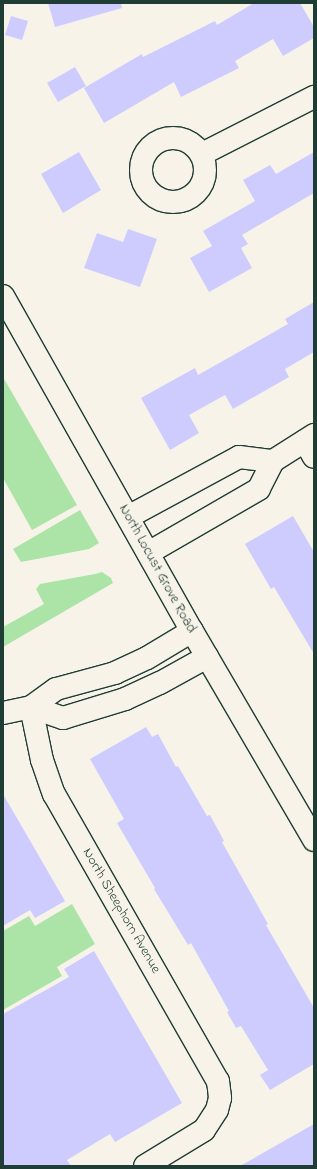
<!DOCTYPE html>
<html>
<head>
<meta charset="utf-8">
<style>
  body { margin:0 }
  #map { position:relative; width:317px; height:1169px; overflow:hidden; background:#f7f3e8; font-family:"Indie Flower",sans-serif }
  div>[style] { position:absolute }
  .green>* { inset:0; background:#ace4a8 }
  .building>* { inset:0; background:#ceccff }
  .roads { filter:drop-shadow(1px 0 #1f3d34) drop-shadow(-1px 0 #1f3d34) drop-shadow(0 1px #1f3d34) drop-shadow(0 -1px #1f3d34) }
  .street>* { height:22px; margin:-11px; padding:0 11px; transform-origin:11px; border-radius:11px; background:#f7f3e8 }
  .street>.ring { margin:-11px; padding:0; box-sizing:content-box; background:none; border:22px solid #f7f3e8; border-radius:50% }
  .secondary>* { height:22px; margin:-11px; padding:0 11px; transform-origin:11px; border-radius:11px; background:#f7f3e8 }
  span { translate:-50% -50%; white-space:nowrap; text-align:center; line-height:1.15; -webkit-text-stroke:4px #f7f3e8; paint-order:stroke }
  .street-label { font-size:14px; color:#1f3d34 }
  .frame { position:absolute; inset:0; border:4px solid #1f3d34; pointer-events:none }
</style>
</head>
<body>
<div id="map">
  <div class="green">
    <div style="clip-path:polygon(3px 377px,77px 505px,32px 530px,3px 478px)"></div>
    <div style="clip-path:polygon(80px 510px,99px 543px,89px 549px,21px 562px,13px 549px)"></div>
    <div style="clip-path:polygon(102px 572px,111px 578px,113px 583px,3px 647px,3px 627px,44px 604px,36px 589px,40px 584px,95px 574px)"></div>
    <div style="clip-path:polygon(72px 904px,95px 944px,57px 967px,62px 976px,3px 1010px,3px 931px,29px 916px,35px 926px)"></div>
  </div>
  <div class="building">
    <div style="clip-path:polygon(48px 3px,121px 3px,122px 8px,55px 27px)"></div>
    <div style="clip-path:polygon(254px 3px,300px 3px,314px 27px,314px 38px,283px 56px,273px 39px,235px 61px,239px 68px,181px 97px,174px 82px,104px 123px,84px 88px,142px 54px,143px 57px,215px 21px,217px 25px)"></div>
    <div style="clip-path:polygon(11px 16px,28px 21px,22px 40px,5px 35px)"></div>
    <div style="clip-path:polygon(75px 67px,86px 86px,58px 102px,47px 83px)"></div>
    <div style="clip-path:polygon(79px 152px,101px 190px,63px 213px,41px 174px)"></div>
    <div style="clip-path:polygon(314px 152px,314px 193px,242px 235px,248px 244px,241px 248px,252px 268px,209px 292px,190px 258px,212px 246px,203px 231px,255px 201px,243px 180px,270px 165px,276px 174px)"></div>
    <div style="clip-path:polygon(128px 229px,157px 239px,140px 287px,84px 268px,97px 233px,123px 242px)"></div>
    <div style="clip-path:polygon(314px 302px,314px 352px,285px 369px,289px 377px,233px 409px,225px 395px,189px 415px,199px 433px,170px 450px,141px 398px,195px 368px,198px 375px,288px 324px,285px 319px)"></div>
    <div style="clip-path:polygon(293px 516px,314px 552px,314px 654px,274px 587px,271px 589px,245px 544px)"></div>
    <div style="clip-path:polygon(146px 727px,152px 737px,158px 734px,176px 767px,178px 766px,207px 816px,210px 815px,224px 841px,222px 842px,268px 924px,266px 925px,314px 1008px,314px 1064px,270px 1090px,260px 1075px,268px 1070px,241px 1026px,236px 1028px,227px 1012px,229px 1011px,191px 943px,188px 945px,154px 889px,155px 888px,117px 823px,124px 819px,90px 759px)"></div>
    <div style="clip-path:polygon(3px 794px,65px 901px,35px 918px,30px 910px,3px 926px)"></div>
    <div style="clip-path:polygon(94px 951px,182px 1103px,115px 1142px,110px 1134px,67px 1160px,71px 1166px,3px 1166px,3px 1014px,69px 977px,64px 969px)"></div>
    <div style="clip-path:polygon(314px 1124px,314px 1166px,240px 1166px)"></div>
  </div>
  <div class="roads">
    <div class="street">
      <div class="ring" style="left:141px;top:138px;width:42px;height:42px"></div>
      <div style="left:202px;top:154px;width:126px;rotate:-27deg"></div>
      <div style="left:305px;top:441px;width:18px;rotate:61deg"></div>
      <div style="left:273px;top:461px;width:49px;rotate:-32.4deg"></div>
      <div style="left:128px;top:517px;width:126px;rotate:-28.4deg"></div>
      <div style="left:239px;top:457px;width:34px;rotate:7deg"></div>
      <div style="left:273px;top:461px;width:31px;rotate:117deg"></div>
      <div style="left:259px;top:489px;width:128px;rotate:150deg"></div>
      <div style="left:192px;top:631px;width:52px;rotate:149deg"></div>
      <div style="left:147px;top:658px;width:35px;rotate:155deg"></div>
      <div style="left:115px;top:673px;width:61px;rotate:164.8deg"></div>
      <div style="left:56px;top:689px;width:31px;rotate:144deg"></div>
      <div style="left:31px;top:707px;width:34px;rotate:19deg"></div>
      <div style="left:63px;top:718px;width:65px;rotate:-17deg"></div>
      <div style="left:125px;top:699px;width:38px;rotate:-25deg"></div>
      <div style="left:160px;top:683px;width:54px;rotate:-29deg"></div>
      <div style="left:3px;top:713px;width:29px;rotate:-12deg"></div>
      <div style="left:31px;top:707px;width:54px;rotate:78.3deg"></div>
      <div style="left:42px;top:760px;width:36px;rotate:71deg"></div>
      <div style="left:54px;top:794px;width:331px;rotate:60.3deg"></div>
      <div style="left:218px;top:1081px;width:17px;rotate:83deg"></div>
      <div style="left:220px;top:1098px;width:12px;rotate:104deg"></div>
      <div style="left:217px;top:1110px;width:24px;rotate:123deg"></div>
      <div style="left:204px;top:1130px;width:69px;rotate:148.6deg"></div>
    </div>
    <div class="secondary">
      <div style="left:3px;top:296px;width:385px;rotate:60.6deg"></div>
      <div style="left:192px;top:631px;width:242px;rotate:59.7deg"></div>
    </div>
  </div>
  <div class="street-label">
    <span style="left:157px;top:569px;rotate:61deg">North Locust Grove Road</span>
    <span style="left:121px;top:911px;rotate:60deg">North Sheephorn Avenue</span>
  </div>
  <div class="frame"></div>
</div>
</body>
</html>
